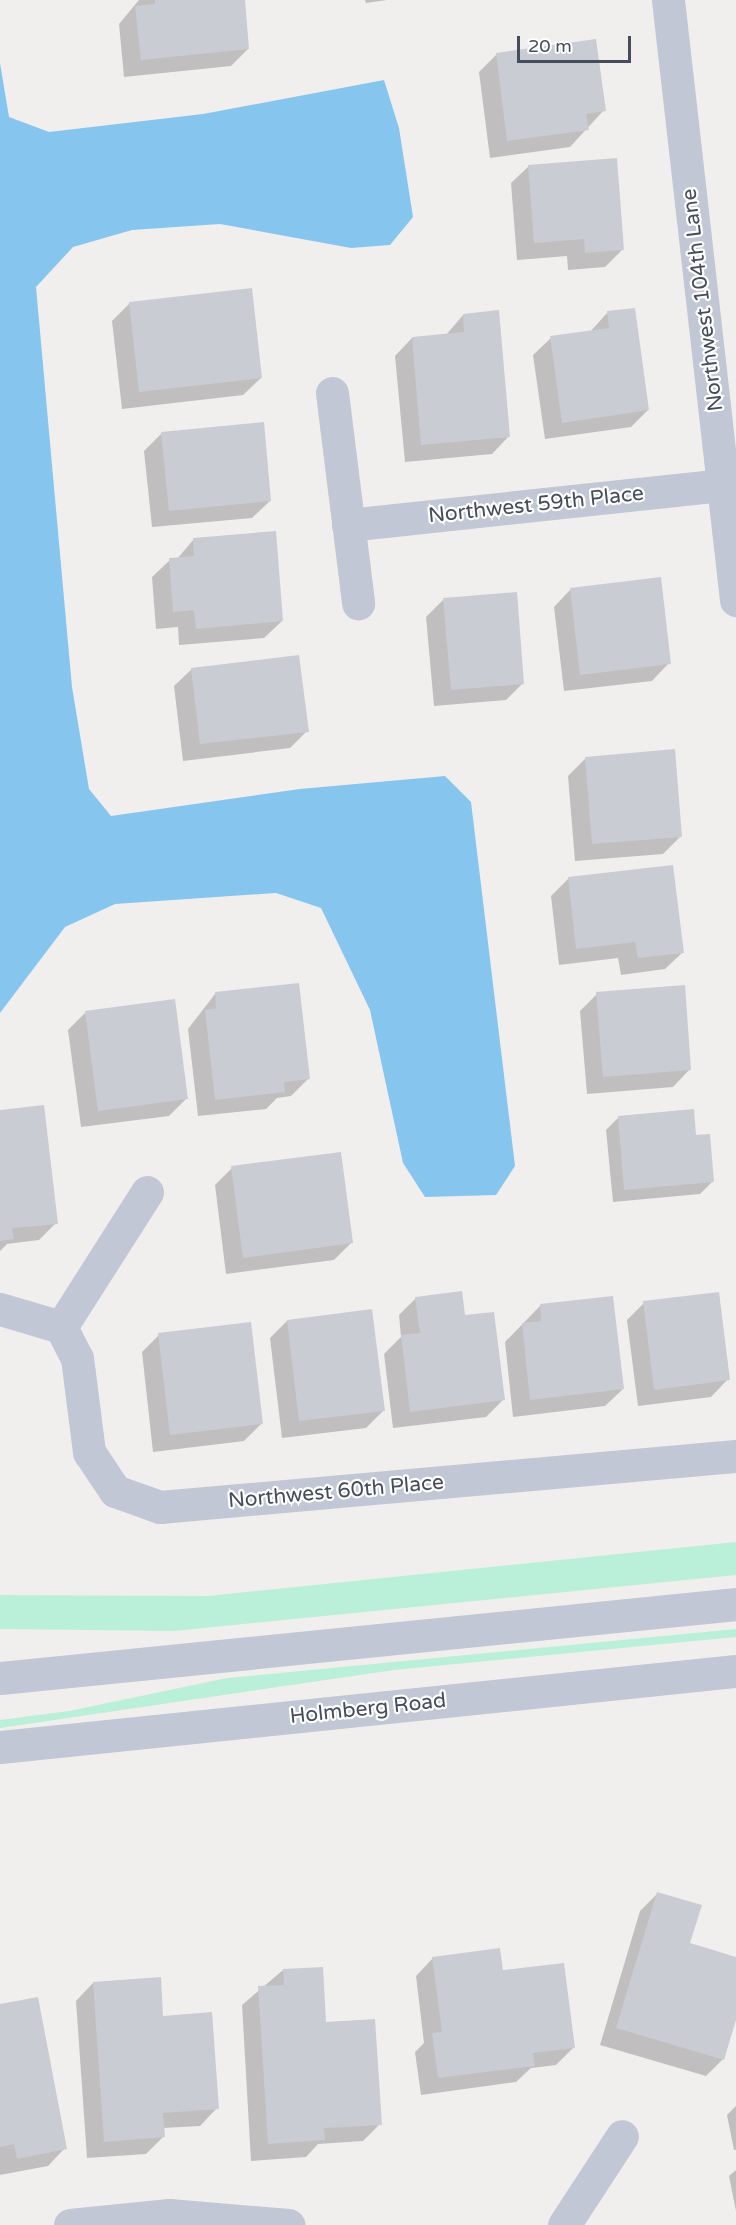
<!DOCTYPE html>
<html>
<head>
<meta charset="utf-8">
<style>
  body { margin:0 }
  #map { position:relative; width:736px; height:2225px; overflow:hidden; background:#f1eeee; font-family:"Varela Round",sans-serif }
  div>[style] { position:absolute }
  .green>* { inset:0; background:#baf0d9 }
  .water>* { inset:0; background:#86c6ee }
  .shadow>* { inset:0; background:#0003 }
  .building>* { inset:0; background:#caccd4 }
  .minor>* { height:33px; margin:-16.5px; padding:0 16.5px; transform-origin:16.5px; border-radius:16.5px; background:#c1c7d4 }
  .tertiary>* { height:33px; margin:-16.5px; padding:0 16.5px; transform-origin:16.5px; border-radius:16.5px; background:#c1c7d4 }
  span { translate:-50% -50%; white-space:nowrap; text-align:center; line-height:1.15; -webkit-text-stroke:4.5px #fff; paint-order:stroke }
  .street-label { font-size:21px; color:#454d5c }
  .scale { position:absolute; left:517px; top:36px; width:114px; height:27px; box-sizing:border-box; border:3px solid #454d5c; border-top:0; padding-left:8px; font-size:18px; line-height:21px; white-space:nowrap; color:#454d5c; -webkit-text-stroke:4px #fff; paint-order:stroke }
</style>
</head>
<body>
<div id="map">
  <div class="green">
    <div style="clip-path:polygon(736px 1542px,736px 1575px,174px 1631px,0 1629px,0 1595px,208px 1596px)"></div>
    <div style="clip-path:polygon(736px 1629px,736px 1637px,394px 1670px,0 1728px,0 1720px,69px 1711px,227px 1678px)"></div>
  </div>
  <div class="water">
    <div style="clip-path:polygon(0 63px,9px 117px,49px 132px,203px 114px,384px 80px,399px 128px,413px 217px,390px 245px,351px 248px,220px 224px,132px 230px,73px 247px,36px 287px,72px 687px,89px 789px,111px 816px,300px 789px,445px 776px,471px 802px,515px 1166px,496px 1195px,425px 1197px,403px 1163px,370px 1010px,321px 908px,276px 893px,115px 904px,65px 927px,0 1013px)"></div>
  </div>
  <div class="shadow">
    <div style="clip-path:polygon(139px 0,243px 0,248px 49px,231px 66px,124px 77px,119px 24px)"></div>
    <div style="clip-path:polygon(365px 0,387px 0,366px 3px)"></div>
    <div style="clip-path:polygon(496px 55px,604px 110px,570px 147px,490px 158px,479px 72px)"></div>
    <div style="clip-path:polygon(529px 166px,623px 249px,605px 267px,568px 270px,567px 256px,517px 260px,511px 183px)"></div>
    <div style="clip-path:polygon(130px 303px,261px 378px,243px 395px,122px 409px,112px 321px)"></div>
    <div style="clip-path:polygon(607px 313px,648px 410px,631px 427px,545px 439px,533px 355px,551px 338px,590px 332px)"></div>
    <div style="clip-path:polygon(463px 315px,509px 436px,492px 454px,405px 462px,395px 356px,412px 338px,446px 335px)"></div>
    <div style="clip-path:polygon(162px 433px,270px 501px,252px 518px,152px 527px,144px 451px)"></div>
    <div style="clip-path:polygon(194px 539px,282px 621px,264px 638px,179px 645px,178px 627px,156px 629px,152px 577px,170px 560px,177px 559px)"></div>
    <div style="clip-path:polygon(571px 589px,669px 663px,652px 681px,564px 691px,554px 607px)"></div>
    <div style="clip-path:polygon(443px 600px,523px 683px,506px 700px,434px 706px,426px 617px)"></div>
    <div style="clip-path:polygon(192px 669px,307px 731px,290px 748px,183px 761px,174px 686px)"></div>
    <div style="clip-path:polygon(585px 759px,680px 837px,663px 854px,575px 861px,568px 776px)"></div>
    <div style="clip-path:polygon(569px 878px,683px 952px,665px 969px,621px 975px,618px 958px,559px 965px,551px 896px)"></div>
    <div style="clip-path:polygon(215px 994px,309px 1078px,291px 1096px,277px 1098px,266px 1109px,198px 1116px,188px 1029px)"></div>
    <div style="clip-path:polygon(597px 994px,690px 1069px,673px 1087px,587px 1094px,580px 1011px)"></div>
    <div style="clip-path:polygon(85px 1013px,187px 1098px,169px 1116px,81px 1127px,68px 1030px)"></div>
    <div style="clip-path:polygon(0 1112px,56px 1223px,39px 1240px,7px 1244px,0 1251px)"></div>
    <div style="clip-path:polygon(618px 1118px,695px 1137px,713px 1181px,700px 1194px,613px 1202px,606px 1130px)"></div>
    <div style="clip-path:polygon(232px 1168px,351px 1243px,334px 1260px,226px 1274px,215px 1185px)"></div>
    <div style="clip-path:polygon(416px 1298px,464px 1317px,503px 1400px,486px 1417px,393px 1428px,384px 1354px,401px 1337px,399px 1315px)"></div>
    <div style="clip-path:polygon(644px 1303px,728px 1379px,711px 1397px,638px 1406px,627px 1320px)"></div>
    <div style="clip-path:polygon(540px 1306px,623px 1389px,605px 1406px,513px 1417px,505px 1342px)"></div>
    <div style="clip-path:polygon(287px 1321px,383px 1411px,366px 1428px,282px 1438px,270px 1338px)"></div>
    <div style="clip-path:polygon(159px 1335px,261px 1424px,244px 1441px,153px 1452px,142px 1352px)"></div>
    <div style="clip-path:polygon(658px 1893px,689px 1944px,736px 1958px,736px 2015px,723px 2059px,706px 2076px,600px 2045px,640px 1911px)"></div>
    <div style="clip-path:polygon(433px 1958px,502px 1972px,573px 2048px,556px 2065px,531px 2068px,516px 2082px,421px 2095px,415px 2052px,424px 2043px,416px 1976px)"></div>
    <div style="clip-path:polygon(283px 1970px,325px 2024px,380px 2124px,363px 2141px,318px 2144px,306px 2157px,251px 2161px,242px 2005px)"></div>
    <div style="clip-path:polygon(93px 1983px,162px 2018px,217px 2108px,200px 2126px,163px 2128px,163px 2137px,146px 2154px,87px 2158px,76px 2001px)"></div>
    <div style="clip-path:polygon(0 2006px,65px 2148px,48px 2166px,0 2175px)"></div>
    <div style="clip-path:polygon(736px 2106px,736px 2150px,734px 2150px,727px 2115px)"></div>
    <div style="clip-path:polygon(736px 2170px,736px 2211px,729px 2176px)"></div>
  </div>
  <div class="building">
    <div style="clip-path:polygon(155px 0,245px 0,249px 49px,141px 60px,135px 6px,155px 4px)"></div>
    <div style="clip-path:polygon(596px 39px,606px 111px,586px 114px,589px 130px,507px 141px,496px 53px)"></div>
    <div style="clip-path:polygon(617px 158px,624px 250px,585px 253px,584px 239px,534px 243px,528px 165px)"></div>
    <div style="clip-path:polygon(252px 288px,262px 378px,139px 392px,129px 302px)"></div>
    <div style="clip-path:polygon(635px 308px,649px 410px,562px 423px,550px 336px,609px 328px,607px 311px)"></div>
    <div style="clip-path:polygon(499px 310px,510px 437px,421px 445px,412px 337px,464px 332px,463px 314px)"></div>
    <div style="clip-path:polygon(264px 422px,271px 501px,169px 511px,161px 432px)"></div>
    <div style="clip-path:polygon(276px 531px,283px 621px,196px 629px,194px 610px,173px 612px,169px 558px,194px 556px,193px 538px)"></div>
    <div style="clip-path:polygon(661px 577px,671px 664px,580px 675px,570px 588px)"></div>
    <div style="clip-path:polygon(517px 592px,524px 684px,451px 690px,443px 598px)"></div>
    <div style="clip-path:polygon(299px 655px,309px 732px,200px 744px,191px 668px)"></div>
    <div style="clip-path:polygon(675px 749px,682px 837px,592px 844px,585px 757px)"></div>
    <div style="clip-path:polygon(673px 865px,684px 953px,638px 958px,635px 942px,576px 949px,568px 877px)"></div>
    <div style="clip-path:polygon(299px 983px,310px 1079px,284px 1082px,285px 1092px,215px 1100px,205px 1010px,216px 1008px,215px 992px)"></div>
    <div style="clip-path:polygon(685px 985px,691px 1070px,603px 1077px,596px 992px)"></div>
    <div style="clip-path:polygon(175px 999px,188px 1099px,98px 1111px,85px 1011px)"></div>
    <div style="clip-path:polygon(44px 1105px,58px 1224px,12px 1228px,14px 1239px,0 1241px,0 1110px)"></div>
    <div style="clip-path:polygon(694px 1109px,696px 1135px,710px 1134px,714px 1182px,624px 1190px,618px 1116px)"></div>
    <div style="clip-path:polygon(341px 1152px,353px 1243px,243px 1258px,231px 1166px)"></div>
    <div style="clip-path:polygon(462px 1291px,465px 1315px,494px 1312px,505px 1400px,410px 1412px,401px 1335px,420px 1333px,415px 1297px)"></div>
    <div style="clip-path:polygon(719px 1292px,730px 1380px,654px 1390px,643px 1301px)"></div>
    <div style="clip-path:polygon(613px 1296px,624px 1389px,530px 1400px,522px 1323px,541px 1321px,540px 1304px)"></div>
    <div style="clip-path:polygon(372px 1309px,385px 1411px,299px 1421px,287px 1320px)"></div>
    <div style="clip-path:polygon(251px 1322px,263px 1424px,170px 1435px,158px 1333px)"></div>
    <div style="clip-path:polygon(657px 1892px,702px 1905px,690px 1943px,736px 1957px,736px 2020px,724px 2060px,616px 2028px)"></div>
    <div style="clip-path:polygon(500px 1948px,503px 1970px,564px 1963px,575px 2048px,533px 2053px,535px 2066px,438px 2078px,432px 2033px,442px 2032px,432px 1957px)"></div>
    <div style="clip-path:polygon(323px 1967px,326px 2022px,375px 2019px,382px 2125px,324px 2128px,325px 2140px,268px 2144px,258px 1986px,284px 1985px,283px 1969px)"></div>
    <div style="clip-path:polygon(161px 1977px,163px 2016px,212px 2012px,219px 2109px,163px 2113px,165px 2137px,104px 2142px,93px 1982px)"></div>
    <div style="clip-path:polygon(38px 1997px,67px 2149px,17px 2159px,14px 2144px,0 2147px,0 2004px)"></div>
  </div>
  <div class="minor">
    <div style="left:668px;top:0;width:604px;rotate:83.53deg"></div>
    <div style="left:332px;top:393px;width:212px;rotate:82.9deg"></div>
    <div style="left:348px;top:525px;width:378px;rotate:-6.1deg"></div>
    <div style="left:0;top:1309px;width:64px;rotate:16.4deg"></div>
    <div style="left:61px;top:1327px;width:35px;rotate:63deg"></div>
    <div style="left:77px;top:1358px;width:95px;rotate:82.7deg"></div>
    <div style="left:89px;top:1452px;width:47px;rotate:56.3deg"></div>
    <div style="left:115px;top:1491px;width:48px;rotate:19.6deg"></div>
    <div style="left:160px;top:1507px;width:578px;rotate:-5.06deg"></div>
    <div style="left:61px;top:1327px;width:160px;rotate:-57.5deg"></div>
    <div style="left:70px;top:2225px;width:100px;rotate:-5.8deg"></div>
    <div style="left:169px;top:2215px;width:120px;rotate:4.8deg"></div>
    <div style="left:564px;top:2225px;width:106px;rotate:-56.9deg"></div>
  </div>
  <div class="tertiary">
    <div style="left:0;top:1678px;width:740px;rotate:-5.74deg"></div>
    <div style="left:0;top:1747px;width:740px;rotate:-5.9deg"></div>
  </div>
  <div class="street-label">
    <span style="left:703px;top:300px;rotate:-97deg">Northwest 104th Lane</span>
    <span style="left:536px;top:505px;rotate:-6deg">Northwest 59th Place</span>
    <span style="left:336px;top:1492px;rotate:-5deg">Northwest 60th Place</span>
    <span style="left:368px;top:1709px;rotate:-6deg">Holmberg Road</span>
  </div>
  <div class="scale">20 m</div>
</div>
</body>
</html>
